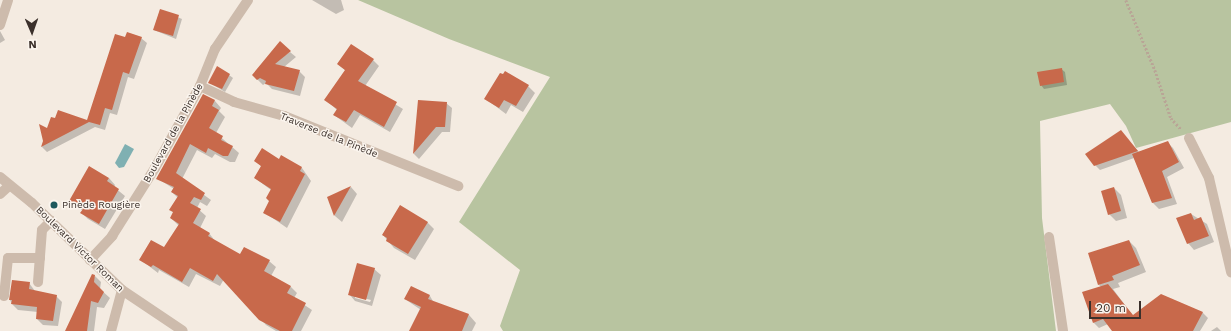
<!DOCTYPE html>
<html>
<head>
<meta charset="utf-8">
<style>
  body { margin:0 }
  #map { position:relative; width:1231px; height:331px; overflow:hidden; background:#f4ebe1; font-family:"Work Sans",sans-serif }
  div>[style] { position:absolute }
  .green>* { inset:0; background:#b8c4a0 }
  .water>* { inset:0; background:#7fb0b2 }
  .shadow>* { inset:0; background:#0003 }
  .building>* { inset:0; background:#c8694b }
  .path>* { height:2.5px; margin-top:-1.25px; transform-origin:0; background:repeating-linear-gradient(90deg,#b9a596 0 2px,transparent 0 4px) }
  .minor>* { height:10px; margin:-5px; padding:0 5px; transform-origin:5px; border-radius:5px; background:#cdbbac }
  .dots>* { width:11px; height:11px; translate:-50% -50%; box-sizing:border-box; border:2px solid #fbf5ee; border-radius:50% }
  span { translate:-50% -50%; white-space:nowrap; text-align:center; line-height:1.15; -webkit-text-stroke:3px #fbf5ee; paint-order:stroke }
  .street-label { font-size:10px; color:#3b302b }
  .poi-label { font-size:10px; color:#3b302b }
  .left { translate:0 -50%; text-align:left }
  .north { position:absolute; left:12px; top:12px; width:40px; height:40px; -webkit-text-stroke:3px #fbf5ee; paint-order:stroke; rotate:178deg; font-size:11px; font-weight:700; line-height:16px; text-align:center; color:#3b302b }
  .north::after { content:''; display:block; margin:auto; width:14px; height:18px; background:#3b302b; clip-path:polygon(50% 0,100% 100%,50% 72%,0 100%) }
  .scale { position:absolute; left:1089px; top:301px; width:52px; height:18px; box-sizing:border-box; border:2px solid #3b302b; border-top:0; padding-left:5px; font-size:12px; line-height:14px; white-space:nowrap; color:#3b302b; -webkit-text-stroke:3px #fbf5ee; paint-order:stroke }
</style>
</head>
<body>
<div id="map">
  <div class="green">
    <div style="clip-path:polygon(358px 0,1231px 0,1231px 122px,1136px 148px,1126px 126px,1110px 104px,1040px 121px,1042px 218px,1056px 331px,503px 331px,500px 326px,520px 270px,459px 222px,550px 77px,449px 39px)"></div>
  </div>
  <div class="water">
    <div style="clip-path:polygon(125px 144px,134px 149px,124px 167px,119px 168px,115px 163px)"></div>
  </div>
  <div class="shadow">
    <div style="clip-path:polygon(312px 0,341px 0,344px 10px,336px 14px)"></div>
    <div style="clip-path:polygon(160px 10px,182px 19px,176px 39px,154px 30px)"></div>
    <div style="clip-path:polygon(0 31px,5px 40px,0 43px)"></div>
    <div style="clip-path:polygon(126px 38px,141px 38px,147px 43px,134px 79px,128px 77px,117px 115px,110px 113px,105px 130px,95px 127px,47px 152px,42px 147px,48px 129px,88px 121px)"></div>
    <div style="clip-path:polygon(290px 52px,296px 57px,284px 67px,299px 71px,305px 77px,300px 96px,272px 89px,266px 83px,263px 85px,253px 75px)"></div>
    <div style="clip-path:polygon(373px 60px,379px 66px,365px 86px,403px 109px,390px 132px,360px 115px,352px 128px,334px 115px,337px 110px,326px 100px,346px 71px,338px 64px)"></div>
    <div style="clip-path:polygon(1061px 69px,1065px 72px,1067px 85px,1044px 89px,1041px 85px)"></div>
    <div style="clip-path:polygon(229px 75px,233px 78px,225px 92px,210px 83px)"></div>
    <div style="clip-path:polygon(528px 86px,535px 93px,523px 112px,511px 105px,506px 114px,486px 99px)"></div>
    <div style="clip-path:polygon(203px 96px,215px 101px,221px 108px,219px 111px,225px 117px,216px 133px,239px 153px,235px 162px,230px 162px,215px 154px,212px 158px,197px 150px,182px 179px,211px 200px,207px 206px,200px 202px,197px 208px,206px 216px,200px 228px,209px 233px,215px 241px,241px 256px,269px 261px,276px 267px,271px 276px,291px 287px,297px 293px,294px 298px,312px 310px,301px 331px,276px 331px,266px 325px,224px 279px,220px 286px,196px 274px,189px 287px,159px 270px,158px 273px,141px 260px,164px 249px,179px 226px,171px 218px,174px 213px,171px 210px,178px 198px,172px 192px,174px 189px,157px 178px)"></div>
    <div style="clip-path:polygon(419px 101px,446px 103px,452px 108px,450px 132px,442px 132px,419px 159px,414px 154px)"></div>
    <div style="clip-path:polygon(1125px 137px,1139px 152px,1167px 142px,1173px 148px,1184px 168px,1167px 177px,1177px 204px,1159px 209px,1153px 203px,1134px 158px,1100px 170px,1095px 165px)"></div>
    <div style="clip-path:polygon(280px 160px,302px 168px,311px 181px,287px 228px,264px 212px,270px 201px,271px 190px,255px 178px,262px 167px,256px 161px)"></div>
    <div style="clip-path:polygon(109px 178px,115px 185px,114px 187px,125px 196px,105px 229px,88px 219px,82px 213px,83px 211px,70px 201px)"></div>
    <div style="clip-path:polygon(351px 187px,357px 194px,342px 222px,335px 216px,328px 198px)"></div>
    <div style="clip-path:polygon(1114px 188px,1121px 195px,1127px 218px,1116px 221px,1109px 214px)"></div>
    <div style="clip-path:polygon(1191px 214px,1207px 224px,1214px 242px,1194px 250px,1188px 243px)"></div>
    <div style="clip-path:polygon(427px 222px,434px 229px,415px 260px,394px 248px,383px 235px)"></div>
    <div style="clip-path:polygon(1129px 241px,1136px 248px,1146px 272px,1118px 283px,1120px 287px,1113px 289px,1133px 316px,1161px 295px,1203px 313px,1208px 318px,1200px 331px,1113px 331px,1108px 324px,1099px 328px,1094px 323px,1101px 287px,1099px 285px)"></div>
    <div style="clip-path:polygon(evenodd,374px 269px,381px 275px,372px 306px,355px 301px,349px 294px,374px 269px,355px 296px,371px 300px,370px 302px,355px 298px,355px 296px)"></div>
    <div style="clip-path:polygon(95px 276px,101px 282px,100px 289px,110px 298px,104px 308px,97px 307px,94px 331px,66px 331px)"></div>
    <div style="clip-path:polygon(29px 283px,35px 291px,56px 296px,62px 302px,58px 326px,43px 325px,37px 319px,38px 312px,18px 310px,12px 304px,10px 300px)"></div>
    <div style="clip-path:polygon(430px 296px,434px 303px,469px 315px,476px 323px,472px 331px,431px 331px,421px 310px,405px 299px)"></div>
    <div style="clip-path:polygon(1217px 327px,1221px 331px,1211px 331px)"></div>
  </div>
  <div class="building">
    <div style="clip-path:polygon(160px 9px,179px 15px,173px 36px,153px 30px)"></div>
    <div style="clip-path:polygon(127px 32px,142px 37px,129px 74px,123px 72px,112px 110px,105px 108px,100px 125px,89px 122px,41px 147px,43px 141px,39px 124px,47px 128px,51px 117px,55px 118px,58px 110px,87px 120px,115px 34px,125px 37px)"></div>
    <div style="clip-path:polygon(280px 41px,291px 51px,275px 64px,300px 70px,294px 91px,265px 84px,266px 81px,260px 78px,257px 80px,252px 75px)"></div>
    <div style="clip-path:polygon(351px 44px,374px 59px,358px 81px,397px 102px,384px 127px,354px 110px,346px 122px,333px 115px,337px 109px,324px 100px,345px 70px,337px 64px)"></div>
    <div style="clip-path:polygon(217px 66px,230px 74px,222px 89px,208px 83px)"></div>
    <div style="clip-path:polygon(1062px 68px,1064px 82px,1040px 86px,1037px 72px)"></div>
    <div style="clip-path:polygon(505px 71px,529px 85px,516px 106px,504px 100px,499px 108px,484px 99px,500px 73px,503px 74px)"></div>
    <div style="clip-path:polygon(203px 94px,215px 100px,212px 106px,219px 110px,209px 128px,223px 136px,221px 140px,233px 146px,228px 156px,223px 156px,208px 148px,206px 153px,190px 144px,176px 173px,205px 193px,201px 200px,194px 197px,190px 203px,201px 209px,193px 223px,210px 233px,208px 236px,240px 254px,244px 247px,270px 260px,264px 271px,291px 286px,287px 293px,306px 303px,292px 331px,280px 331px,259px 320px,217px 274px,213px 281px,190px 268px,182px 282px,153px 265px,151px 267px,139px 260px,151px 240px,164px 247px,179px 224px,170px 218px,173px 212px,169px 210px,178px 196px,171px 192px,174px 187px,156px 179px)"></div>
    <div style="clip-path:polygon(418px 100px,447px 102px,445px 127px,436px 127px,413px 154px)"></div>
    <div style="clip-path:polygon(1121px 130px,1138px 151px,1094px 166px,1085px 154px)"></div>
    <div style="clip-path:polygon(1168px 141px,1179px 162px,1162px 171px,1172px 198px,1152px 203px,1132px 154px)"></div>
    <div style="clip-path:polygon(262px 148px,279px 159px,281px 155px,302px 167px,300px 171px,305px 174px,280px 222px,263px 213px,269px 201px,266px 198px,271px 189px,254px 178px,261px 166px,254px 161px)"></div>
    <div style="clip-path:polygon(89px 166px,109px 178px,107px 181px,119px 189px,99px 224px,80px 213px,83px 209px,69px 201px)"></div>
    <div style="clip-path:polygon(351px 186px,334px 216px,327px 197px)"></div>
    <div style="clip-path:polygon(1114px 187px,1121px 211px,1108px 215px,1101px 191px)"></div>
    <div style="clip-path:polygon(400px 205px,428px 222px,408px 254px,386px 241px,387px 238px,382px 235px)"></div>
    <div style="clip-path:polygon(1191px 213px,1194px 220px,1201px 217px,1209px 236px,1187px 244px,1176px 218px)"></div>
    <div style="clip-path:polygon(1129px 240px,1140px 265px,1112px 276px,1114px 280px,1098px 285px,1088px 253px)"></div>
    <div style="clip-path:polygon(357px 263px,375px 268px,366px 300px,348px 295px)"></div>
    <div style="clip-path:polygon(92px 274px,95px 275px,94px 282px,104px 292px,98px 303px,91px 301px,87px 331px,65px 331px)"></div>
    <div style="clip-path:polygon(12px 280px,30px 282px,29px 289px,57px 295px,53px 321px,36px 319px,37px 307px,11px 304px,12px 300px,9px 300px)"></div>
    <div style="clip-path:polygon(1108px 284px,1133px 315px,1161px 294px,1203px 312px,1193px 331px,1112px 331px,1103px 319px,1093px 323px,1082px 292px)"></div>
    <div style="clip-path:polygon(411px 286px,430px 295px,428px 299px,469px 314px,462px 331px,409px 331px,421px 307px,404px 299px)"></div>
  </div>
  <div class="path">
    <div style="left:1126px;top:0;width:76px;rotate:67.5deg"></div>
    <div style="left:1155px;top:70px;width:51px;rotate:71.6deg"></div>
    <div style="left:1171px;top:118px;width:15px;rotate:48deg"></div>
  </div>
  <div class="minor">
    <div style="left:0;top:25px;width:26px;rotate:-72deg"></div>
    <div style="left:200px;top:86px;width:38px;rotate:25deg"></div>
    <div style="left:234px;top:102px;width:52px;rotate:15.6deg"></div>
    <div style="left:284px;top:116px;width:188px;rotate:21.9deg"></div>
    <div style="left:1189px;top:138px;width:45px;rotate:63.4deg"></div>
    <div style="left:1209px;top:178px;width:97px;rotate:76.8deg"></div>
    <div style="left:0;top:177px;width:41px;rotate:39.1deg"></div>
    <div style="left:32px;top:203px;width:125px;rotate:44deg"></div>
    <div style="left:122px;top:290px;width:73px;rotate:33.9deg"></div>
    <div style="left:0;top:194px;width:13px;rotate:-42deg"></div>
    <div style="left:1049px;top:237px;width:95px;rotate:81.5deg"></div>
    <div style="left:90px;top:260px;width:33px;rotate:-47deg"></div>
    <div style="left:112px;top:236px;width:80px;rotate:-57.7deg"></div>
    <div style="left:155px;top:168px;width:94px;rotate:-61.2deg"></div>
    <div style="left:200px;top:86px;width:40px;rotate:-68deg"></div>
    <div style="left:215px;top:49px;width:59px;rotate:-56deg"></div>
    <div style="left:38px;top:282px;width:52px;rotate:-85.6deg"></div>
    <div style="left:42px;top:230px;width:13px;rotate:-45deg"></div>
    <div style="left:4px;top:296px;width:38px;rotate:-84deg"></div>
    <div style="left:8px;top:258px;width:32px"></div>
    <div style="left:111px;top:331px;width:42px;rotate:-75deg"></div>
  </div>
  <div class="dots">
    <div style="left:54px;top:205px;background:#1f5a5e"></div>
  </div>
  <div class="street-label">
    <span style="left:173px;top:133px;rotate:-61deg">Boulevard de la Pinède</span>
    <span style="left:329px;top:135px;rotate:22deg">Traverse de la Pinède</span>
    <span style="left:80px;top:249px;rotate:44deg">Boulevard Victor Roman</span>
  </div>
  <div class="poi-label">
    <span class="left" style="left:62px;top:205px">Pinède Rougière</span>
  </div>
  <div class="north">N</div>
  <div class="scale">20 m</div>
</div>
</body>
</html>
